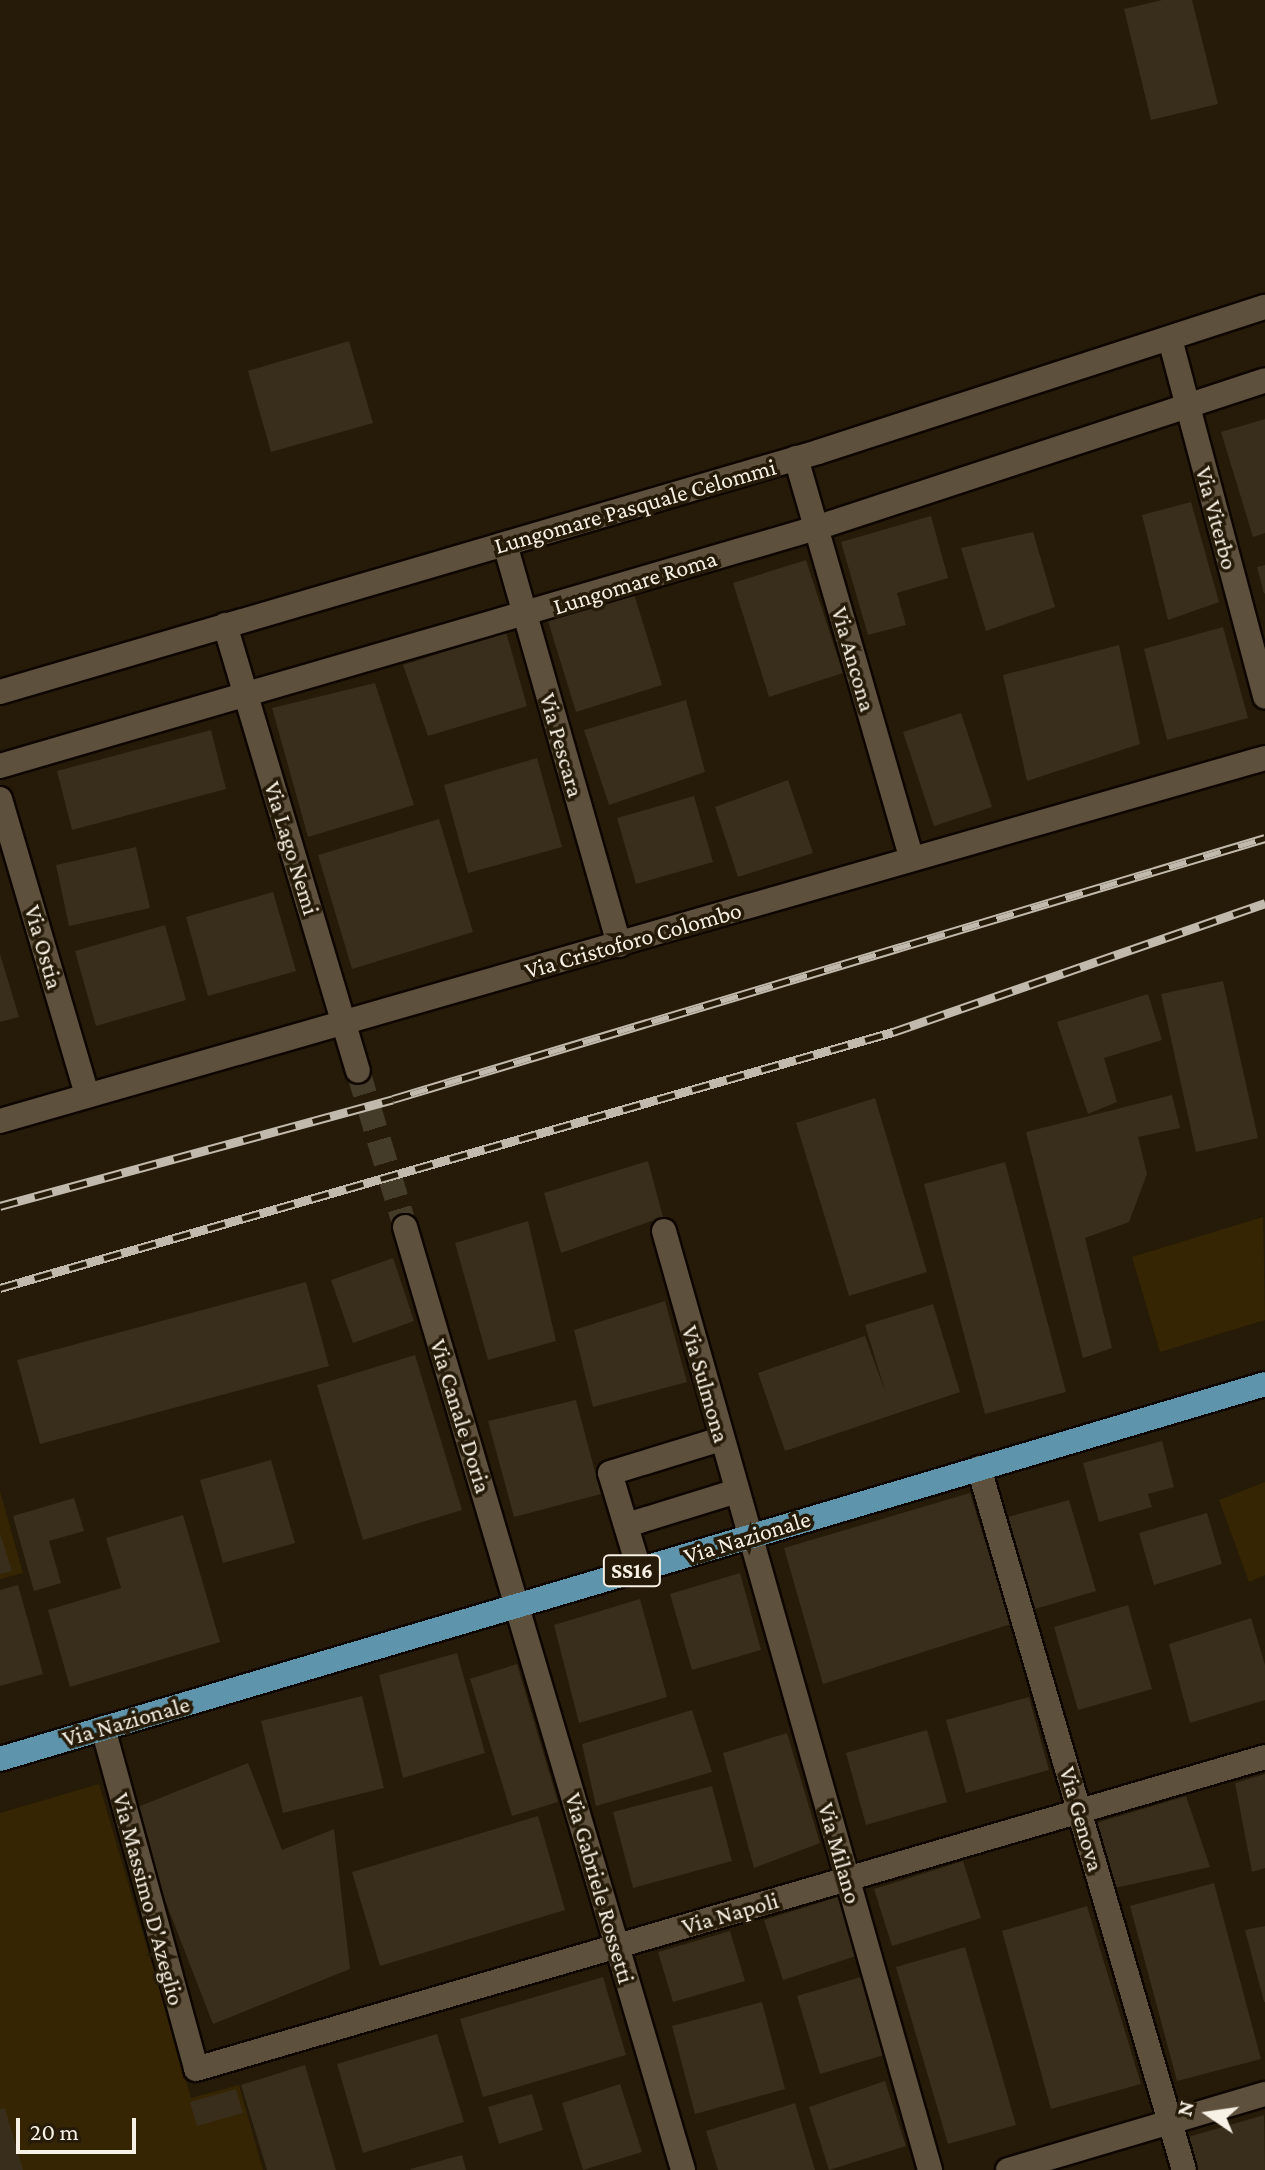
<!DOCTYPE html>
<html>
<head>
<meta charset="utf-8">
<style>
  body { margin:0 }
  #map { position:relative; width:1265px; height:2170px; overflow:hidden; background:#251b08; font-family:"Crimson Pro",serif }
  div>[style] { position:absolute }
  .green>* { inset:0; background:#362502 }
  .building>* { inset:0; background:#382e1b }
  .minor-tunnel>* { height:24px; margin-top:-12px; transform-origin:0; background:repeating-linear-gradient(90deg,#443b29 0 24px,transparent 0 36px) }
  .roads { filter:drop-shadow(2px 0 #0e0600) drop-shadow(-2px 0 #0e0600) drop-shadow(0 2px #0e0600) drop-shadow(0 -2px #0e0600) }
  .minor>* { height:24px; margin:-12px; padding:0 12px; transform-origin:12px; border-radius:12px; background:#5d513d }
  .major>* { height:24px; margin:-12px; padding:0 12px; transform-origin:12px; border-radius:12px; background:#5e95ac }
  .rail>* { height:9px; margin-top:-4.5px; transform-origin:0; background:repeating-linear-gradient(90deg,#251b08 0 18px,#c1b9ac 0 36px); box-sizing:border-box; border-block:2px solid #c1b9ac }
  span { translate:-50% -50%; white-space:nowrap; text-align:center; line-height:1.15; -webkit-text-stroke:7px #251b08; paint-order:stroke }
  .shield-label span { padding:2px 6px; background:#251b08; border:2px solid; border-radius:6px; -webkit-text-stroke-width:0 }
  .shield-label { font-size:22px; color:#f7f0e4; font-weight:700 }
  .street-label { font-size:24px; color:#f7f0e4 }
  .north { position:absolute; left:1169px; top:2074px; width:80px; height:80px; -webkit-text-stroke:6px #251b08; paint-order:stroke; rotate:283deg; font-size:22px; font-weight:700; line-height:32px; text-align:center; color:#f7f0e4 }
  .north::after { content:''; display:block; margin:auto; width:28px; height:36px; background:#f7f0e4; clip-path:polygon(50% 0,100% 100%,50% 72%,0 100%) }
  .scale { position:absolute; left:16px; top:2118px; width:120px; height:36px; box-sizing:border-box; border:4px solid #f7f0e4; border-top:0; padding-left:10px; font-size:24px; line-height:28px; white-space:nowrap; color:#f7f0e4; -webkit-text-stroke:6px #251b08; paint-order:stroke }
</style>
</head>
<body>
<div id="map">
  <div class="green">
    <div style="clip-path:polygon(1263px 1217px,1265px 1320px,1160px 1352px,1132px 1257px)"></div>
    <div style="clip-path:polygon(1265px 1482px,1265px 1575px,1249px 1582px,1219px 1500px)"></div>
    <div style="clip-path:polygon(0 1491px,23px 1573px,0 1579px)"></div>
    <div style="clip-path:polygon(99px 1784px,191px 2098px,239px 2085px,263px 2170px,0 2170px,0 1813px)"></div>
  </div>
  <div class="building">
    <div style="clip-path:polygon(1162px 0,1192px 0,1218px 104px,1151px 120px,1124px 9px)"></div>
    <div style="clip-path:polygon(349px 341px,373px 423px,271px 452px,248px 371px)"></div>
    <div style="clip-path:polygon(1265px 419px,1265px 533px,1253px 537px,1221px 432px)"></div>
    <div style="clip-path:polygon(1191px 502px,1219px 602px,1168px 620px,1142px 515px)"></div>
    <div style="clip-path:polygon(931px 516px,948px 578px,897px 593px,906px 625px,868px 635px,841px 542px)"></div>
    <div style="clip-path:polygon(1033px 532px,1055px 607px,986px 631px,961px 548px)"></div>
    <div style="clip-path:polygon(806px 560px,843px 673px,769px 697px,733px 583px)"></div>
    <div style="clip-path:polygon(1265px 565px,1265px 593px,1264px 594px,1257px 567px)"></div>
    <div style="clip-path:polygon(634px 594px,662px 685px,576px 712px,548px 621px)"></div>
    <div style="clip-path:polygon(1223px 627px,1248px 718px,1167px 740px,1144px 649px)"></div>
    <div style="clip-path:polygon(506px 632px,527px 706px,428px 736px,403px 665px)"></div>
    <div style="clip-path:polygon(1119px 645px,1140px 744px,1027px 781px,1003px 675px)"></div>
    <div style="clip-path:polygon(375px 683px,414px 805px,308px 837px,272px 708px)"></div>
    <div style="clip-path:polygon(686px 700px,705px 772px,609px 805px,584px 730px)"></div>
    <div style="clip-path:polygon(961px 713px,992px 807px,934px 826px,903px 732px)"></div>
    <div style="clip-path:polygon(211px 730px,226px 789px,72px 830px,57px 771px)"></div>
    <div style="clip-path:polygon(537px 758px,562px 847px,468px 873px,444px 785px)"></div>
    <div style="clip-path:polygon(788px 780px,813px 853px,738px 877px,715px 807px)"></div>
    <div style="clip-path:polygon(694px 796px,713px 862px,636px 884px,617px 818px)"></div>
    <div style="clip-path:polygon(439px 819px,473px 932px,352px 969px,318px 855px)"></div>
    <div style="clip-path:polygon(136px 847px,150px 908px,69px 926px,56px 865px)"></div>
    <div style="clip-path:polygon(273px 892px,296px 971px,208px 996px,186px 917px)"></div>
    <div style="clip-path:polygon(165px 925px,186px 1000px,96px 1026px,75px 951px)"></div>
    <div style="clip-path:polygon(0 954px,19px 1017px,0 1022px)"></div>
    <div style="clip-path:polygon(1223px 981px,1258px 1138px,1196px 1152px,1161px 994px)"></div>
    <div style="clip-path:polygon(1148px 994px,1162px 1040px,1104px 1058px,1117px 1102px,1088px 1114px,1057px 1022px)"></div>
    <div style="clip-path:polygon(1172px 1095px,1180px 1128px,1138px 1137px,1147px 1174px,1129px 1222px,1085px 1238px,1112px 1348px,1083px 1358px,1026px 1132px)"></div>
    <div style="clip-path:polygon(875px 1098px,927px 1272px,849px 1296px,796px 1123px)"></div>
    <div style="clip-path:polygon(648px 1161px,663px 1217px,561px 1253px,544px 1193px)"></div>
    <div style="clip-path:polygon(1005px 1162px,1066px 1392px,985px 1414px,924px 1184px)"></div>
    <div style="clip-path:polygon(528px 1221px,556px 1341px,488px 1360px,455px 1243px)"></div>
    <div style="clip-path:polygon(393px 1258px,414px 1321px,353px 1343px,331px 1280px)"></div>
    <div style="clip-path:polygon(306px 1282px,329px 1366px,40px 1444px,17px 1360px)"></div>
    <div style="clip-path:polygon(665px 1301px,687px 1382px,593px 1407px,574px 1330px)"></div>
    <div style="clip-path:polygon(933px 1304px,960px 1392px,785px 1451px,758px 1373px,865px 1336px,886px 1394px,865px 1325px)"></div>
    <div style="clip-path:polygon(415px 1355px,462px 1510px,363px 1540px,317px 1385px)"></div>
    <div style="clip-path:polygon(576px 1400px,601px 1494px,514px 1517px,488px 1421px)"></div>
    <div style="clip-path:polygon(1162px 1441px,1174px 1487px,1148px 1494px,1152px 1507px,1099px 1522px,1083px 1463px)"></div>
    <div style="clip-path:polygon(271px 1460px,295px 1543px,223px 1563px,200px 1480px)"></div>
    <div style="clip-path:polygon(970px 1493px,1011px 1624px,823px 1684px,784px 1548px)"></div>
    <div style="clip-path:polygon(74px 1498px,84px 1531px,49px 1541px,61px 1583px,34px 1591px,13px 1516px)"></div>
    <div style="clip-path:polygon(1069px 1500px,1096px 1591px,1035px 1609px,1008px 1517px)"></div>
    <div style="clip-path:polygon(1207px 1513px,1222px 1564px,1154px 1585px,1139px 1533px)"></div>
    <div style="clip-path:polygon(183px 1515px,220px 1642px,70px 1687px,48px 1610px,121px 1588px,106px 1538px)"></div>
    <div style="clip-path:polygon(0 1533px,12px 1571px,0 1574px)"></div>
    <div style="clip-path:polygon(740px 1573px,761px 1650px,692px 1670px,670px 1594px)"></div>
    <div style="clip-path:polygon(18px 1585px,43px 1674px,0 1686px,0 1590px)"></div>
    <div style="clip-path:polygon(640px 1599px,667px 1697px,579px 1723px,554px 1625px)"></div>
    <div style="clip-path:polygon(1128px 1605px,1152px 1689px,1078px 1710px,1054px 1627px)"></div>
    <div style="clip-path:polygon(1251px 1618px,1265px 1665px,1265px 1700px,1190px 1723px,1169px 1644px)"></div>
    <div style="clip-path:polygon(457px 1653px,485px 1753px,403px 1778px,379px 1675px)"></div>
    <div style="clip-path:polygon(517px 1664px,558px 1802px,512px 1816px,470px 1679px)"></div>
    <div style="clip-path:polygon(362px 1696px,384px 1788px,283px 1813px,261px 1721px)"></div>
    <div style="clip-path:polygon(1029px 1697px,1049px 1770px,966px 1793px,946px 1720px)"></div>
    <div style="clip-path:polygon(692px 1710px,712px 1772px,596px 1806px,582px 1744px)"></div>
    <div style="clip-path:polygon(927px 1730px,947px 1802px,866px 1825px,846px 1753px)"></div>
    <div style="clip-path:polygon(787px 1733px,820px 1843px,754px 1868px,723px 1753px)"></div>
    <div style="clip-path:polygon(248px 1763px,282px 1850px,334px 1829px,350px 1969px,213px 2024px,130px 1810px)"></div>
    <div style="clip-path:polygon(1265px 1774px,1265px 1868px,1252px 1872px,1235px 1783px)"></div>
    <div style="clip-path:polygon(712px 1786px,732px 1861px,633px 1888px,613px 1812px)"></div>
    <div style="clip-path:polygon(1186px 1796px,1210px 1867px,1115px 1888px,1096px 1823px)"></div>
    <div style="clip-path:polygon(538px 1816px,565px 1910px,380px 1966px,352px 1872px)"></div>
    <div style="clip-path:polygon(963px 1861px,981px 1918px,892px 1946px,874px 1889px)"></div>
    <div style="clip-path:polygon(1214px 1883px,1261px 2059px,1177px 2081px,1130px 1906px)"></div>
    <div style="clip-path:polygon(838px 1897px,856px 1956px,783px 1980px,764px 1920px)"></div>
    <div style="clip-path:polygon(1087px 1906px,1141px 2084px,1051px 2109px,1002px 1931px)"></div>
    <div style="clip-path:polygon(1265px 1926px,1265px 2002px,1264px 2002px,1245px 1930px)"></div>
    <div style="clip-path:polygon(730px 1931px,745px 1981px,673px 2002px,658px 1952px)"></div>
    <div style="clip-path:polygon(965px 1947px,1016px 2125px,948px 2144px,896px 1967px)"></div>
    <div style="clip-path:polygon(603px 1977px,626px 2055px,483px 2097px,460px 2019px)"></div>
    <div style="clip-path:polygon(861px 1977px,884px 2055px,820px 2074px,797px 1996px)"></div>
    <div style="clip-path:polygon(762px 2002px,785px 2089px,695px 2114px,672px 2026px)"></div>
    <div style="clip-path:polygon(437px 2034px,464px 2122px,363px 2153px,337px 2064px)"></div>
    <div style="clip-path:polygon(305px 2065px,336px 2170px,267px 2170px,241px 2085px)"></div>
    <div style="clip-path:polygon(885px 2081px,906px 2146px,829px 2170px,809px 2107px)"></div>
    <div style="clip-path:polygon(620px 2084px,642px 2152px,583px 2170px,562px 2103px)"></div>
    <div style="clip-path:polygon(236px 2089px,243px 2113px,197px 2126px,190px 2102px)"></div>
    <div style="clip-path:polygon(532px 2094px,543px 2130px,499px 2144px,488px 2107px)"></div>
    <div style="clip-path:polygon(795px 2103px,815px 2170px,718px 2170px,706px 2131px)"></div>
    <div style="clip-path:polygon(5px 2108px,23px 2170px,0 2170px,0 2109px)"></div>
    <div style="clip-path:polygon(1264px 2115px,1265px 2170px,1197px 2170px,1188px 2137px)"></div>
    <div style="clip-path:polygon(462px 2155px,466px 2170px,411px 2170px,410px 2169px)"></div>
  </div>
  <div class="minor-tunnel">
    <div style="left:358px;top:1071px;width:163px;rotate:73.2deg"></div>
  </div>
  <div class="roads">
    <div class="minor">
      <div style="left:1170px;top:339px;width:370px;rotate:75.1deg"></div>
      <div style="left:796px;top:458px;width:417px;rotate:73.9deg"></div>
      <div style="left:505px;top:544px;width:417px;rotate:74.1deg"></div>
      <div style="left:225px;top:625px;width:465px;rotate:73.4deg"></div>
      <div style="left:0;top:692px;width:852px;rotate:-16.35deg"></div>
      <div style="left:818px;top:452px;width:470px;rotate:-18deg"></div>
      <div style="left:0;top:766px;width:850px;rotate:-16.26deg"></div>
      <div style="left:816px;top:528px;width:473px;rotate:-18.2deg"></div>
      <div style="left:0;top:799px;width:309px;rotate:73.6deg"></div>
      <div style="left:0;top:1121px;width:1316px;rotate:-16.01deg"></div>
      <div style="left:405px;top:1227px;width:983px;rotate:73.57deg"></div>
      <div style="left:664px;top:1231px;width:976px;rotate:74.18deg"></div>
      <div style="left:979px;top:1468px;width:731px;rotate:73.72deg"></div>
      <div style="left:627px;top:1525px;width:115px;rotate:-17.2deg"></div>
      <div style="left:639px;top:1569px;width:100px;rotate:-106.8deg"></div>
      <div style="left:610px;top:1473px;width:116px;rotate:-17deg"></div>
      <div style="left:103px;top:1728px;width:353px;rotate:74.7deg"></div>
      <div style="left:196px;top:2069px;width:1114px;rotate:-16.27deg"></div>
      <div style="left:1008px;top:2170px;width:268px;rotate:-16.5deg"></div>
    </div>
    <div class="major">
      <div style="left:0;top:1759px;width:1319px;rotate:-16.51deg"></div>
    </div>
  </div>
  <div class="rail">
    <div style="left:0;top:1206px;width:407px;rotate:-15.2deg"></div>
    <div style="left:393px;top:1099px;width:910px;rotate:-16.66deg"></div>
    <div style="left:0;top:1288px;width:929px;rotate:-16deg"></div>
    <div style="left:893px;top:1032px;width:394px;rotate:-19.1deg"></div>
  </div>
  <div class="shield-label">
    <span style="left:632px;top:1571px">SS16</span>
  </div>
  <div class="street-label">
    <span style="left:635px;top:506px;rotate:-16deg">Lungomare Pasquale Celommi</span>
    <span style="left:1217px;top:518px;rotate:75deg">Via Viterbo</span>
    <span style="left:635px;top:582px;rotate:-17deg">Lungomare Roma</span>
    <span style="left:854px;top:659px;rotate:74deg">Via Ancona</span>
    <span style="left:562px;top:745px;rotate:74deg">Via Pescara</span>
    <span style="left:292px;top:848px;rotate:73deg">Via Lago Nemi</span>
    <span style="left:633px;top:940px;rotate:-16deg">Via Cristoforo Colombo</span>
    <span style="left:44px;top:947px;rotate:74deg">Via Ostia</span>
    <span style="left:706px;top:1384px;rotate:74deg">Via Sulmona</span>
    <span style="left:461px;top:1416px;rotate:73deg">Via Canale Doria</span>
    <span style="left:747px;top:1537px;rotate:-17deg">Via Nazionale</span>
    <span style="left:126px;top:1721px;rotate:-16deg">Via Nazionale</span>
    <span style="left:1082px;top:1819px;rotate:74deg">Via Genova</span>
    <span style="left:840px;top:1853px;rotate:74deg">Via Milano</span>
    <span style="left:600px;top:1888px;rotate:74deg">Via Gabriele Rossetti</span>
    <span style="left:149px;top:1899px;rotate:75deg">Via Massimo D'Azeglio</span>
    <span style="left:730px;top:1913px;rotate:-16deg">Via Napoli</span>
  </div>
  <div class="north">N</div>
  <div class="scale">20 m</div>
</div>
</body>
</html>
